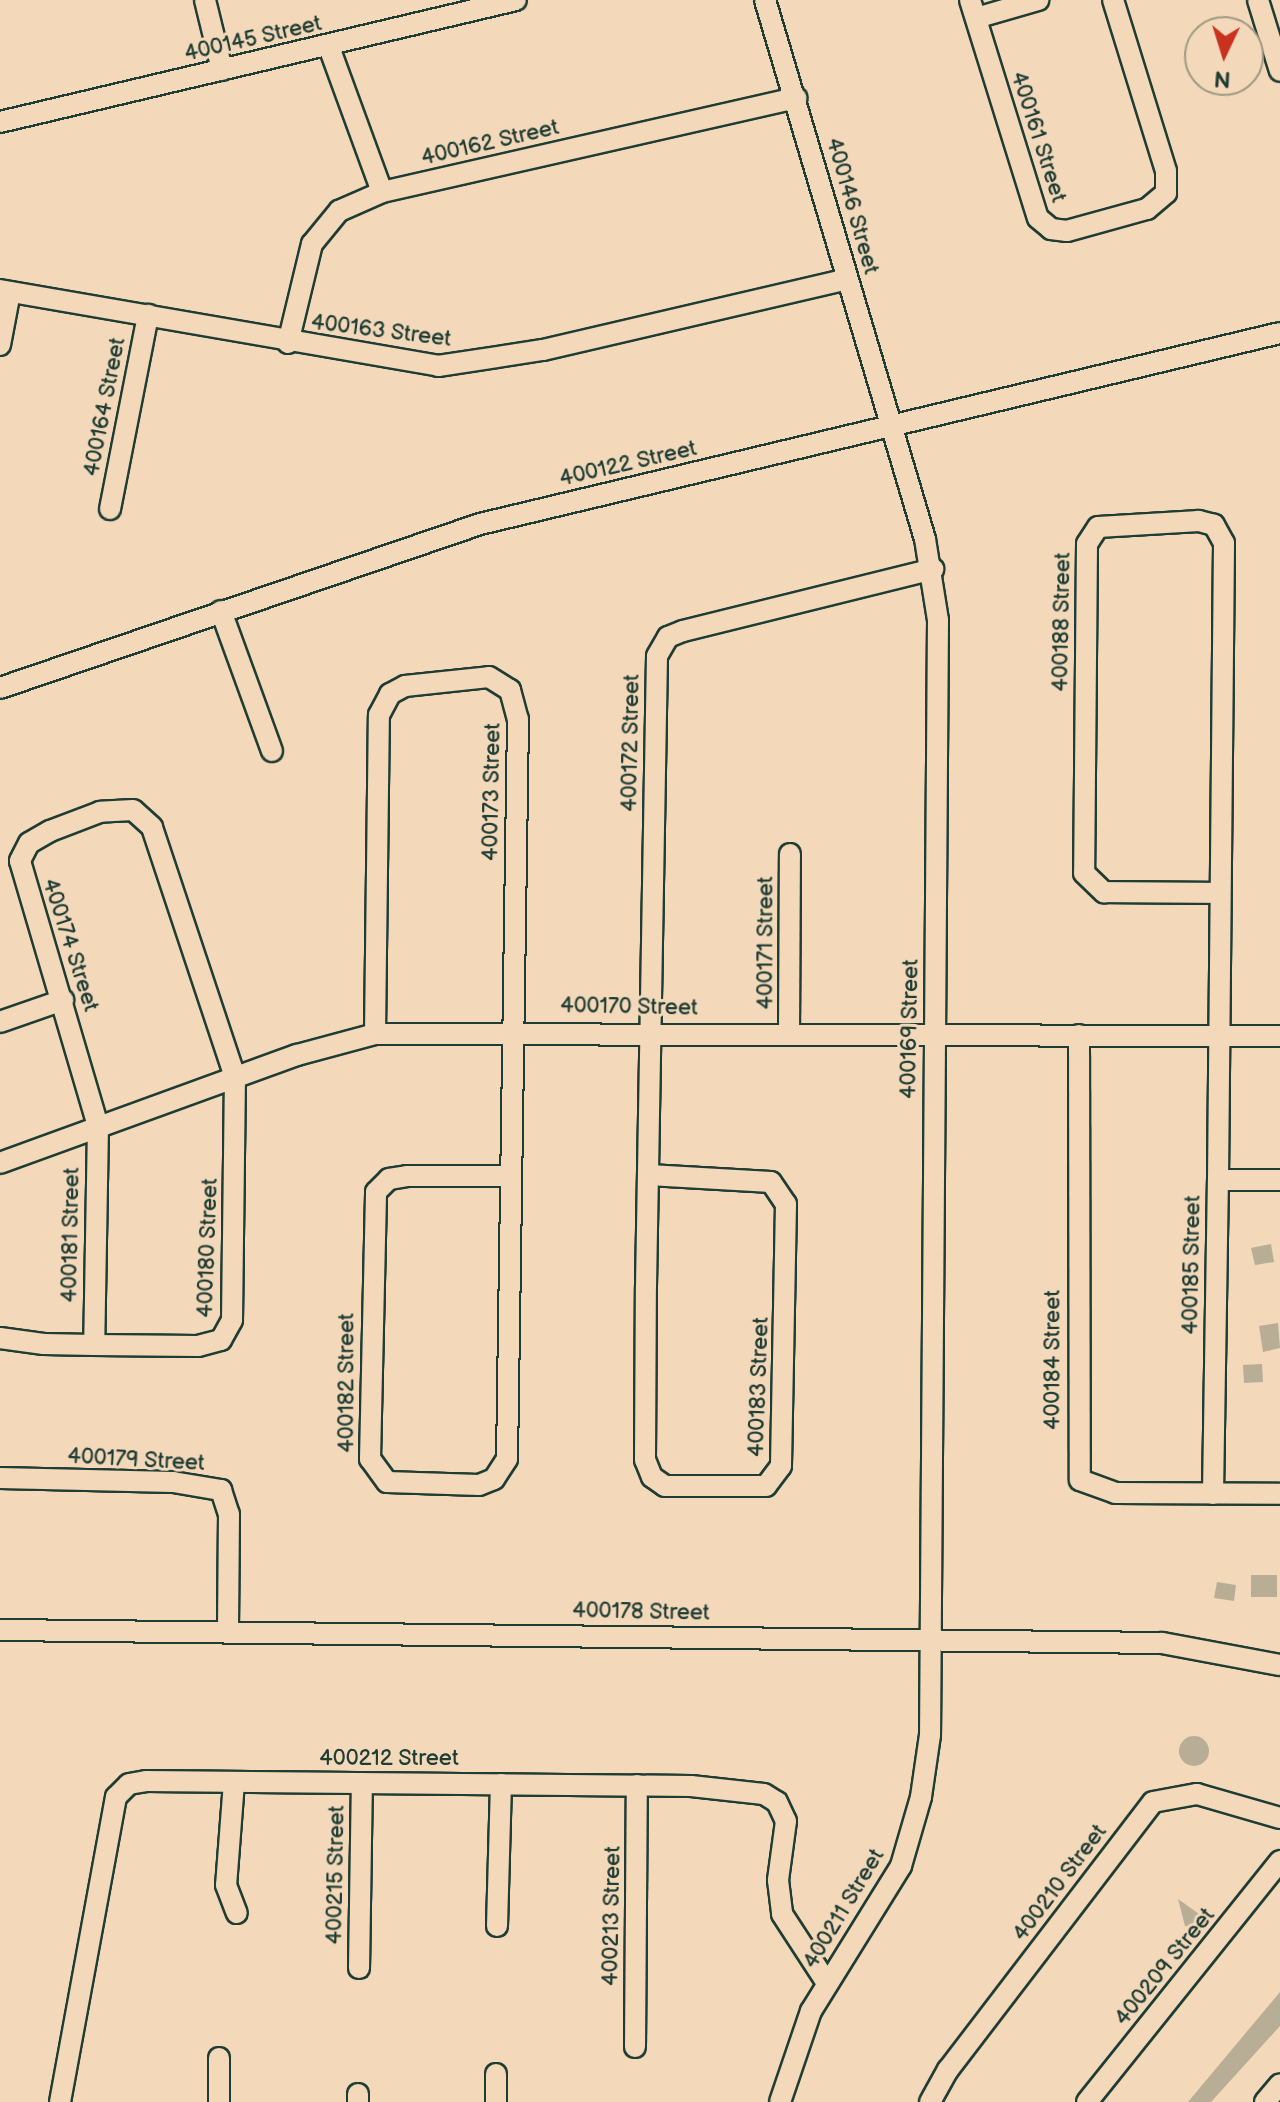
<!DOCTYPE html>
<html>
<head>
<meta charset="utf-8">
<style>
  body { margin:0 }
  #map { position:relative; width:1280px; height:2102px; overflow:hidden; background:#f3d8ba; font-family:"Balsamiq Sans",sans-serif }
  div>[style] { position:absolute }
  .building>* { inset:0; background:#b8ad95 }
  .round { border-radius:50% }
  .roads { filter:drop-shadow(2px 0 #1f3d34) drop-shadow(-2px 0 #1f3d34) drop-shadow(0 2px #1f3d34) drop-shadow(0 -2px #1f3d34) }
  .minor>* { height:20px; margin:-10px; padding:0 10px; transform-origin:10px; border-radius:10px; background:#f3d8ba }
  span { translate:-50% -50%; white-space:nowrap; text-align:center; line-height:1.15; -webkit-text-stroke:6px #f3d8ba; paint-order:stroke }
  .street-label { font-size:22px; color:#1f3d34 }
  .north { position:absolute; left:1184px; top:16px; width:80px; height:80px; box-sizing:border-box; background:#f3d8ba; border:2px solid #9e9a84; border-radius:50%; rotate:184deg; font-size:22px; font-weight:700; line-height:32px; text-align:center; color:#1f3d34 }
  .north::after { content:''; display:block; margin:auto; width:28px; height:36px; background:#c8321e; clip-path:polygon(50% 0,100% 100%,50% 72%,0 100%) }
</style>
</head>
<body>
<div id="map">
  <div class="building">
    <div style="clip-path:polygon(1271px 1244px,1274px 1262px,1255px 1265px,1251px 1248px)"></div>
    <div style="clip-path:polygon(1278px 1323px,1280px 1348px,1263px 1352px,1259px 1326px)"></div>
    <div style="clip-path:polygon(1262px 1364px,1263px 1382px,1244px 1383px,1243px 1365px)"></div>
    <div style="clip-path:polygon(1251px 1575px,1277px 1575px,1277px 1597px,1251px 1597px)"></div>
    <div style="clip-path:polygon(1217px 1582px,1236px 1585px,1234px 1601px,1214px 1598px)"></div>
    <div class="round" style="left:1179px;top:1736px;width:30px;height:30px"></div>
    <div style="clip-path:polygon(1178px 1899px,1202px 1916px,1199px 1929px,1185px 1926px)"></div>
    <div style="clip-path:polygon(1280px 1992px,1280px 2026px,1211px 2102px,1188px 2102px)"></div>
  </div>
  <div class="roads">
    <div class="minor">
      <div style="left:205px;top:0;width:72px;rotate:76.3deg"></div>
      <div style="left:765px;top:0;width:562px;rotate:73.47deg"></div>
      <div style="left:925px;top:539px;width:82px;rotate:80.9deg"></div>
      <div style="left:938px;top:620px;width:1115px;rotate:90.41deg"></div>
      <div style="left:930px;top:1735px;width:63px;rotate:98.3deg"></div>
      <div style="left:921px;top:1797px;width:72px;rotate:106.2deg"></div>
      <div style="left:901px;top:1866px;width:171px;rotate:121.8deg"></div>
      <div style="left:811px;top:2011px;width:96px;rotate:108.8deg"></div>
      <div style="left:970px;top:0;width:228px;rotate:72.7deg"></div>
      <div style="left:1038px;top:218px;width:17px;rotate:40deg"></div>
      <div style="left:1051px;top:229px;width:16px;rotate:7deg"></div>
      <div style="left:1067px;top:231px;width:83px;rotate:-15.4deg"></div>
      <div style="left:1147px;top:209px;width:25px;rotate:-40deg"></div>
      <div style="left:1166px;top:193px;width:22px;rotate:-90deg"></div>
      <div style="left:1166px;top:171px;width:179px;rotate:-107.2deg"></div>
      <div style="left:1258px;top:0;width:74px;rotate:72.8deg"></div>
      <div style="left:976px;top:18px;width:65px;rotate:-16.2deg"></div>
      <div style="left:329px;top:47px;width:154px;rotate:69.9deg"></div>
      <div style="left:0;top:122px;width:530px;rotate:-13.3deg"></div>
      <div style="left:0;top:290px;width:445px;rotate:9.8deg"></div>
      <div style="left:438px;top:366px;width:106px;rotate:-8.7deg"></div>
      <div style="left:543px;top:350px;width:312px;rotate:-13.1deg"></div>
      <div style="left:288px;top:343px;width:102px;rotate:-76.4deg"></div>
      <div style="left:312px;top:244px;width:43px;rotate:-50.7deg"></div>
      <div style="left:339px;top:211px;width:47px;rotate:-23.8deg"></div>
      <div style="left:382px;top:192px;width:425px;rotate:-12.8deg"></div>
      <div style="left:0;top:345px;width:54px;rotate:-79.3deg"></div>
      <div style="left:110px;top:509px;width:198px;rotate:-78.9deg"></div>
      <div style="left:221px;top:611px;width:149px;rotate:70deg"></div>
      <div style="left:0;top:688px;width:507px;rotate:-18.86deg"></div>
      <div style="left:480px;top:524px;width:822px;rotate:-13.43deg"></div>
      <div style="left:0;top:1022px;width:67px;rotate:-19.2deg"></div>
      <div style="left:789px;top:1033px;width:179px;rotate:-89.7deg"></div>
      <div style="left:375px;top:1034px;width:319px;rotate:-89.3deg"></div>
      <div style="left:379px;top:715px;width:24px;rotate:-62deg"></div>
      <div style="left:390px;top:694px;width:17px;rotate:-28deg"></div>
      <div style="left:405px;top:686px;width:84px;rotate:-6.1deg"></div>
      <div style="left:489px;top:677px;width:25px;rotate:32deg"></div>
      <div style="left:510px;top:690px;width:30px;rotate:75deg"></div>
      <div style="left:518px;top:719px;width:740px;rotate:90.85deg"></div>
      <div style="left:507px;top:1459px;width:24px;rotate:123deg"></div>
      <div style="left:494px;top:1479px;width:16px;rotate:158deg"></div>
      <div style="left:479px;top:1485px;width:92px;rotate:-178.1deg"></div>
      <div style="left:387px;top:1482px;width:29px;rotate:-126deg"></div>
      <div style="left:370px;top:1459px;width:267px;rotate:-88.7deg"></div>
      <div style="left:376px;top:1192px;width:18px;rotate:-45deg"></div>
      <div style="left:389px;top:1179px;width:18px;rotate:-9deg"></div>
      <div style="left:407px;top:1176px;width:102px"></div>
      <div style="left:1079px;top:1035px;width:445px;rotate:89.9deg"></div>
      <div style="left:1080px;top:1480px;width:37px;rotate:20deg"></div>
      <div style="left:1115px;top:1493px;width:165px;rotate:0.3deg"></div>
      <div style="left:0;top:1163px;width:316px;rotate:-20deg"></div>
      <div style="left:297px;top:1055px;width:81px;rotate:-15.1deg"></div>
      <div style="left:375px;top:1034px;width:905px;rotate:0.13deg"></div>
      <div style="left:649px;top:1175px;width:122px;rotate:3.3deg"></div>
      <div style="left:771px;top:1182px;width:27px;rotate:56deg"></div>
      <div style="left:786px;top:1204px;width:262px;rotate:91.1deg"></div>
      <div style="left:781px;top:1466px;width:25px;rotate:127deg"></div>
      <div style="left:766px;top:1486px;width:101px;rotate:180deg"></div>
      <div style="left:665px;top:1486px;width:16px;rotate:-145deg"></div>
      <div style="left:652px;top:1477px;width:18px;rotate:-112deg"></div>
      <div style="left:645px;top:1460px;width:174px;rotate:-89.7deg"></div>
      <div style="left:646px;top:1286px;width:630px;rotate:-89deg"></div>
      <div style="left:657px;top:656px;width:22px;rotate:-60deg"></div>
      <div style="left:668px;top:637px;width:16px;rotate:-22deg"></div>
      <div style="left:683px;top:631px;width:258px;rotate:-13.9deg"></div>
      <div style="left:1218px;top:1180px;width:62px"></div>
      <div style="left:0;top:1338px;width:44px;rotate:7.8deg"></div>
      <div style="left:44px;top:1344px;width:50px;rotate:1.1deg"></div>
      <div style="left:94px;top:1345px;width:104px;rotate:0.6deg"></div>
      <div style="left:198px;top:1346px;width:24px;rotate:-15deg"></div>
      <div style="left:221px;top:1340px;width:23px;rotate:-61deg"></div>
      <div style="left:232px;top:1320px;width:243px;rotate:-89.3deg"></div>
      <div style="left:235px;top:1077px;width:263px;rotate:-108.4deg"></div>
      <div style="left:152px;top:827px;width:25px;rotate:-138deg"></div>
      <div style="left:133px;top:810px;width:33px;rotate:177deg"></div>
      <div style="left:100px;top:812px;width:53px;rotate:159.2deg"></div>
      <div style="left:50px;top:831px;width:24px;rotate:150deg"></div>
      <div style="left:29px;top:843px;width:20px;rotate:117deg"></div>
      <div style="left:20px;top:861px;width:276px;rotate:73.6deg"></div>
      <div style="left:98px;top:1126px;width:219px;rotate:91deg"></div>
      <div style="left:0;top:1478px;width:173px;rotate:1.3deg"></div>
      <div style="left:173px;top:1482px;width:49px;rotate:9.5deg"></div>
      <div style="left:221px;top:1490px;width:25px;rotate:72deg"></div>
      <div style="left:229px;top:1514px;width:118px;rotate:90.5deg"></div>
      <div style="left:1213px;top:1494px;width:314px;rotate:-89.1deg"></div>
      <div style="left:1218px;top:1180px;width:637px;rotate:-89.46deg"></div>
      <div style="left:1224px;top:543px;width:21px;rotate:-119deg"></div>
      <div style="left:1214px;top:525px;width:16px;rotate:-165deg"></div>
      <div style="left:1199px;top:521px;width:101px;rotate:176.6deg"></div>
      <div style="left:1098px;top:527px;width:20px;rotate:123deg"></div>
      <div style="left:1087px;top:544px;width:329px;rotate:90.5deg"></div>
      <div style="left:1084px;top:873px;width:28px;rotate:44deg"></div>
      <div style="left:1104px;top:892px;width:116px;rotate:0.5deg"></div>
      <div style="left:0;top:1630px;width:1162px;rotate:0.64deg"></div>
      <div style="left:1162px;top:1643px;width:120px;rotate:10.6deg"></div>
      <div style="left:234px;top:1782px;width:103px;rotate:94.4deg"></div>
      <div style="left:226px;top:1885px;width:30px;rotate:69deg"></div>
      <div style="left:497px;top:1926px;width:142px;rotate:-88.4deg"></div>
      <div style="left:359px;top:1968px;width:185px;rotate:-89.1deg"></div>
      <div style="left:635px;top:2047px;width:262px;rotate:-89.6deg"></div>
      <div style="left:60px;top:2102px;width:310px;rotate:-79.6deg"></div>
      <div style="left:116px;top:1797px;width:18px;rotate:-45deg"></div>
      <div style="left:129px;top:1784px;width:17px;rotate:-10deg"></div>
      <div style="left:146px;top:1781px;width:545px;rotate:0.53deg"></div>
      <div style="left:691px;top:1786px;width:73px;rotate:6.3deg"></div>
      <div style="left:764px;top:1794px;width:15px;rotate:32deg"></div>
      <div style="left:777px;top:1802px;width:21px;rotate:65deg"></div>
      <div style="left:786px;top:1821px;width:60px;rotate:97.7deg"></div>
      <div style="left:778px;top:1880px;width:34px;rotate:83deg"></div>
      <div style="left:782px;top:1914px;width:82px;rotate:56.9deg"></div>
      <div style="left:219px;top:2102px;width:44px;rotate:-90deg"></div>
      <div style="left:358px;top:2102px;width:8px;rotate:-90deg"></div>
      <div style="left:496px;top:2102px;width:28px;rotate:-90deg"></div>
      <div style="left:930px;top:2102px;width:37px;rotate:-61deg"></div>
      <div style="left:948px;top:2070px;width:337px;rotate:-52.6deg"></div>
      <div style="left:1153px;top:1802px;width:45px;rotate:-10.3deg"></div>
      <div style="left:1197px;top:1794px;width:86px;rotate:16.1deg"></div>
      <div style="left:1087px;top:2102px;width:309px;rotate:-51.3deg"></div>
      <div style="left:1265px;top:2102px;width:23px;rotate:-50deg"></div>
    </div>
  </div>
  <div class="street-label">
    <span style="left:253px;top:39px;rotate:-13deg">400145 Street</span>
    <span style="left:1038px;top:137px;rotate:72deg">400161 Street</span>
    <span style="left:490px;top:143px;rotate:-13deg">400162 Street</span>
    <span style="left:852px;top:206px;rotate:74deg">400146 Street</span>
    <span style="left:381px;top:331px;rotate:7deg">400163 Street</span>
    <span style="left:105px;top:407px;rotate:-79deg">400164 Street</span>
    <span style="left:628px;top:464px;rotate:-13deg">400122 Street</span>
    <span style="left:1062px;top:622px;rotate:-89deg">400188 Street</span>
    <span style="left:631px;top:743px;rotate:-89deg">400172 Street</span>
    <span style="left:492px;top:792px;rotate:-89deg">400173 Street</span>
    <span style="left:766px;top:943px;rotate:-90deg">400171 Street</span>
    <span style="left:70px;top:945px;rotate:72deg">400174 Street</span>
    <span style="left:629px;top:1007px;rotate:1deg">400170 Street</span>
    <span style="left:910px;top:1029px;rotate:-89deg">400169 Street</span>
    <span style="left:71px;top:1235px;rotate:-89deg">400181 Street</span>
    <span style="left:208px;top:1248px;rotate:-88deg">400180 Street</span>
    <span style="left:1192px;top:1265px;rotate:-89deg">400185 Street</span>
    <span style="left:1053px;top:1360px;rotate:-90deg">400184 Street</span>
    <span style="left:347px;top:1383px;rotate:-90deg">400182 Street</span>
    <span style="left:759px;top:1387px;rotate:-88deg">400183 Street</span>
    <span style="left:136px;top:1460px;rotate:3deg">400179 Street</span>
    <span style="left:641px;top:1612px;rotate:1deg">400178 Street</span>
    <span style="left:389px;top:1759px">400212 Street</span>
    <span style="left:336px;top:1875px;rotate:-89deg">400215 Street</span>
    <span style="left:1060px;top:1883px;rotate:-53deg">400210 Street</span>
    <span style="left:844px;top:1909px;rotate:-59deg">400211 Street</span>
    <span style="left:612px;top:1916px;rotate:-89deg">400213 Street</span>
    <span style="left:1165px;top:1967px;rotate:-51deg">400209 Street</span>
  </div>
  <div class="north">N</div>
</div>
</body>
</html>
